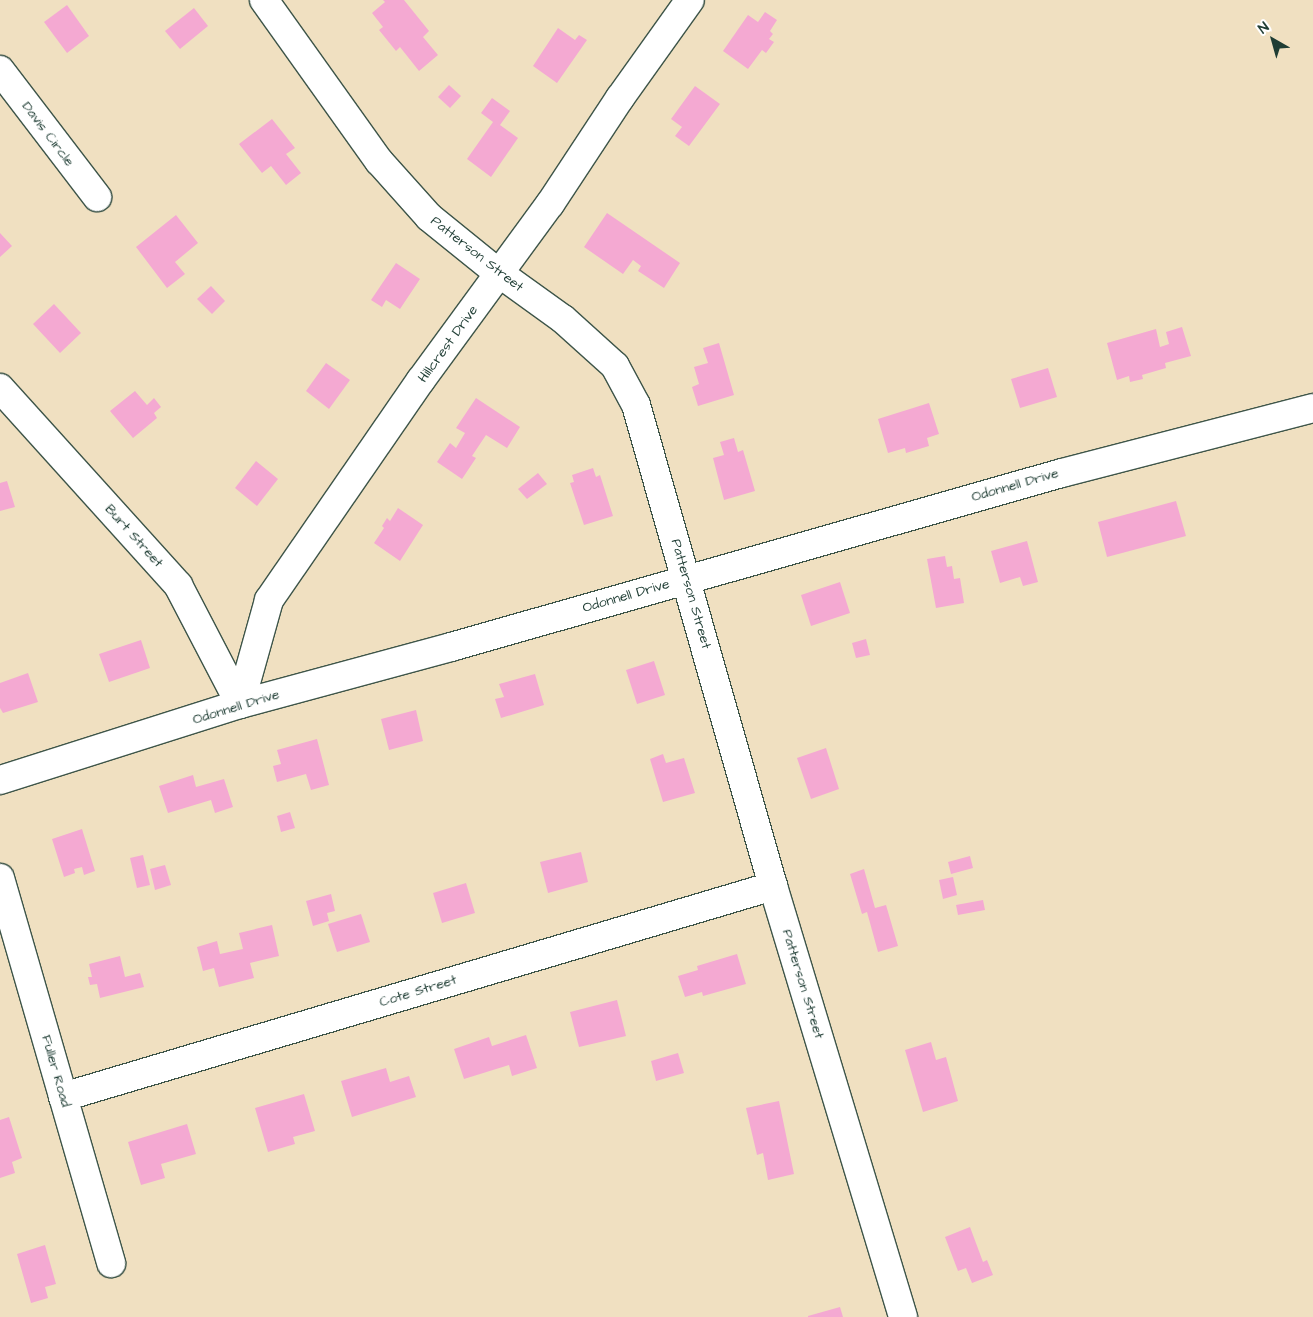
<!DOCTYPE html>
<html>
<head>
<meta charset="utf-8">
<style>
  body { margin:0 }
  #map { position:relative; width:1313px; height:1317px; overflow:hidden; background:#f0e0c1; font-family:"Architects Daughter",sans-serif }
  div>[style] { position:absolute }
  .building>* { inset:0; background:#f4a9d2 }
  .roads { filter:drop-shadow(1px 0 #3e5549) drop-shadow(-1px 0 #3e5549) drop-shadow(0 1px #3e5549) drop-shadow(0 -1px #3e5549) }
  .minor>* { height:28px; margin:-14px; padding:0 14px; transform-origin:14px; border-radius:14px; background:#fff }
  span { translate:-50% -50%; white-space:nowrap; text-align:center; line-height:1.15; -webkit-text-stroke:4.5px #fff; paint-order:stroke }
  .street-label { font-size:14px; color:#1f3d34 }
  .north { position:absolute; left:1248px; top:15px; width:50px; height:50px; -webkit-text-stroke:4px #fff; paint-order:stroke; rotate:322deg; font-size:14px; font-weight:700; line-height:20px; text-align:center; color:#1f3d34 }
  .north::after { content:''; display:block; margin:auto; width:18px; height:22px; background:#1f3d34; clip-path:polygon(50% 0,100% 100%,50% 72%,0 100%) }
</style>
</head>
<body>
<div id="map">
  <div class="building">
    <div style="clip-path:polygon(383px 0,404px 0,429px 31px,423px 37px,438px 55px,419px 71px,400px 47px,396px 51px,379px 30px,383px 27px,372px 13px,385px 2px)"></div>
    <div style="clip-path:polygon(67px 5px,89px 36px,67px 53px,44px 22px)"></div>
    <div style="clip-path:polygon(194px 8px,208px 26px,180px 49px,165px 31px)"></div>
    <div style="clip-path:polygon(765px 12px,777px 20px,770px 31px,773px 34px,769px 39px,774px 42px,766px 53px,762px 50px,748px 69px,723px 51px,748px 15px,758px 22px)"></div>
    <div style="clip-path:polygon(558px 28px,575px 40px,579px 35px,587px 40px,557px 83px,533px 66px)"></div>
    <div style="clip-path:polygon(449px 85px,461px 96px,450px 108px,438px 97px)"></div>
    <div style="clip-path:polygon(695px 86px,720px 104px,689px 146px,675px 136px,682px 127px,671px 119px)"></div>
    <div style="clip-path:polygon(492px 98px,510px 111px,500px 125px,518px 138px,491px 177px,467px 159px,493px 122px,481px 113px)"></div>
    <div style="clip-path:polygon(272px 119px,295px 148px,286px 154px,301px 173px,286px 185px,271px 166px,262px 173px,239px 144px)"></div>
    <div style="clip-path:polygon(607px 213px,680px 263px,664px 288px,638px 271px,641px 266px,633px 260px,623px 274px,584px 247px)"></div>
    <div style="clip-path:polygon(176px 215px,198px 243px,175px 262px,185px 274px,167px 288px,136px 247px)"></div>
    <div style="clip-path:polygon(0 233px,12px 246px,0 257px)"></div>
    <div style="clip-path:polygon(396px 263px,420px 279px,400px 309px,386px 300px,382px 307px,371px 300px)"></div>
    <div style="clip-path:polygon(211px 286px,225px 301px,212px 314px,197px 299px)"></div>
    <div style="clip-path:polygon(54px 304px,81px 333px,60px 353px,33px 324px)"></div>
    <div style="clip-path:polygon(1182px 327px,1191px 356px,1165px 363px,1166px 368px,1142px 375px,1143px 379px,1130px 382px,1129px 376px,1117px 380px,1107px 343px,1156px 329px,1160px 347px,1169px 344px,1166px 332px)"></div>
    <div style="clip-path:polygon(719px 343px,734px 395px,698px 406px,692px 387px,699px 384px,694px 367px,708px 363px,703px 348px)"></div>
    <div style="clip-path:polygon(326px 363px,350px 380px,329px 409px,306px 391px)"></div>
    <div style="clip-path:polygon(1048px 368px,1057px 397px,1020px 408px,1011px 379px)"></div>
    <div style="clip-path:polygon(135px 391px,147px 405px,154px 398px,161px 407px,154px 413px,157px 418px,133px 438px,110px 411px)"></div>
    <div style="clip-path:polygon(476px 398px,520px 427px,507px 448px,486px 435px,472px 456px,476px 458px,462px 479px,437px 462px,450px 443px,456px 448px,465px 433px,456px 428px)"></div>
    <div style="clip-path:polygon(929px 403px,939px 434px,927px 438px,929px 446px,906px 453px,905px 448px,888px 453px,878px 419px)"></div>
    <div style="clip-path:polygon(734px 438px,738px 452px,743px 450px,755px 491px,724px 500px,713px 458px,724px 455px,720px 442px)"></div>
    <div style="clip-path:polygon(256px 461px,278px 479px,257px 506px,235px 488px)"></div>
    <div style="clip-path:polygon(593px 468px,596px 477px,600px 475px,613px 516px,584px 525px,570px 483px,574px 482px,572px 475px)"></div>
    <div style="clip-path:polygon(538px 473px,547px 484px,527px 499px,518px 489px)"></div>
    <div style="clip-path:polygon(7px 481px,15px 507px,0 511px,0 483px)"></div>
    <div style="clip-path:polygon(1176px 501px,1186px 536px,1107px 557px,1098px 522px)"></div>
    <div style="clip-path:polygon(398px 508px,423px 525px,400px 561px,374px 543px,384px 528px,382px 526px,387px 518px,390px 521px)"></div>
    <div style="clip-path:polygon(1027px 541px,1038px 582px,1023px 586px,1020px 577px,1000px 583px,991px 551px)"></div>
    <div style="clip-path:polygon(945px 556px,947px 567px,952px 566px,954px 579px,960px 578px,964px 603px,936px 608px,927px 559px)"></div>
    <div style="clip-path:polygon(840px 582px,850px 613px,811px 626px,801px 595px)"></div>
    <div style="clip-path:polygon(866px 639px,870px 655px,856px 658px,852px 643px)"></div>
    <div style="clip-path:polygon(141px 640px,150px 668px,109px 682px,99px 654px)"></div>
    <div style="clip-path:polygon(654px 661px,665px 695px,637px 704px,626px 670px)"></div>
    <div style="clip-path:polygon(28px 673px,38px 702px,3px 713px,0 708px,0 683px)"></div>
    <div style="clip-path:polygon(535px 674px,544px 705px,501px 718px,495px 699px,504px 697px,499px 684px)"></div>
    <div style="clip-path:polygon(416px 710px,423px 741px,389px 750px,381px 719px)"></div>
    <div style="clip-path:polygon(317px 739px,329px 785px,311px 790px,306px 774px,277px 782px,273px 766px,281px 764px,277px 750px)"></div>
    <div style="clip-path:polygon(826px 748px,839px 789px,811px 799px,797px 758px)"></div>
    <div style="clip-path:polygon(663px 754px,666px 763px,684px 758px,695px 793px,663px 802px,650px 759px)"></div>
    <div style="clip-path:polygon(193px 775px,196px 787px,224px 779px,233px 807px,215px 813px,211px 800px,168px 813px,159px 786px)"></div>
    <div style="clip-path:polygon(290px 812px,295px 828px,281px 832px,277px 816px)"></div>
    <div style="clip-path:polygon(82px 829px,95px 871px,84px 875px,82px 867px,74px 869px,75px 873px,64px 877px,52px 839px)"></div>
    <div style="clip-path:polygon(581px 852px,588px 882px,548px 893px,540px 862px)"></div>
    <div style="clip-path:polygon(143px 855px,150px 885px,137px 888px,130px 858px)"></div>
    <div style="clip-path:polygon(970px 856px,973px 868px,951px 874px,948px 862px)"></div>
    <div style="clip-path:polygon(165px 865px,171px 885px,155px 890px,150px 869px)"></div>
    <div style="clip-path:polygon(864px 869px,875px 908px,886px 905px,898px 946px,878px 952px,867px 912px,862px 914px,850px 874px)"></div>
    <div style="clip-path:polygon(953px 877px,957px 895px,943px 899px,939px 880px)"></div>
    <div style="clip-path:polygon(466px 883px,475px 913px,442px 923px,433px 893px)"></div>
    <div style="clip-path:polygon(331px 894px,335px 911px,327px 913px,329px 921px,313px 926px,306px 901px)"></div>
    <div style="clip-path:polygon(983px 900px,985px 910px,958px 915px,956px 905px)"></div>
    <div style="clip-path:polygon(361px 914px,370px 942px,337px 952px,328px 924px)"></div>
    <div style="clip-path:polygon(272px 925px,279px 956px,250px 963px,254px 978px,219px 987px,214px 968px,203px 971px,197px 947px,217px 941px,220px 954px,243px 949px,239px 933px)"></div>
    <div style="clip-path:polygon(737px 954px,746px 984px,703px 996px,702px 992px,685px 997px,678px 976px,698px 970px,697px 966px)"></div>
    <div style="clip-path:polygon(120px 956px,125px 977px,140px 973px,144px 987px,100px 998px,97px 984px,90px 985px,88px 977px,92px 977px,89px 964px)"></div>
    <div style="clip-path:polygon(617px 1000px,626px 1036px,579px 1047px,570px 1012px)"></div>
    <div style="clip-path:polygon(526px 1035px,537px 1068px,512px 1076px,509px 1065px,464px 1079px,454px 1049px,489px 1037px,492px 1046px)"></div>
    <div style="clip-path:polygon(931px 1042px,936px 1060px,946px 1057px,958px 1101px,923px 1112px,905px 1050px)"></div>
    <div style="clip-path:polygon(678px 1053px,684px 1073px,656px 1081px,651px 1061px)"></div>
    <div style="clip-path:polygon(386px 1068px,390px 1082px,409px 1076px,416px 1097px,352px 1117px,341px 1081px)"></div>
    <div style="clip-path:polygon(304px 1094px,315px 1131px,293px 1137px,295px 1144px,268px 1152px,255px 1108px)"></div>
    <div style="clip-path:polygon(779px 1101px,794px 1174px,768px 1180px,763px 1153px,757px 1155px,746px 1108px)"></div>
    <div style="clip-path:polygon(9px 1117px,22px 1158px,12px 1162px,15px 1173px,0 1178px,0 1120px)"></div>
    <div style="clip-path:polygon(187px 1124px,196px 1154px,161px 1164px,165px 1178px,141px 1185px,128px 1142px)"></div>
    <div style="clip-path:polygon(970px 1227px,983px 1262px,987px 1260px,993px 1275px,972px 1283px,966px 1268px,958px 1271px,945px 1237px)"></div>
    <div style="clip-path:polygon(45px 1245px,56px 1284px,45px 1287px,48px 1298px,31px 1303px,17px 1254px)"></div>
    <div style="clip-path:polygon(840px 1307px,843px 1317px,808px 1317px,808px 1316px)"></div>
  </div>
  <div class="roads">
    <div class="minor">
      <div style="left:264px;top:0;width:198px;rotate:54.5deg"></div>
      <div style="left:379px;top:161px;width:75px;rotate:48.2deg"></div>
      <div style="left:429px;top:217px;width:81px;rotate:39deg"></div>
      <div style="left:492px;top:268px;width:87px;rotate:35.7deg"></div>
      <div style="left:563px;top:319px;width:70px;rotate:42.1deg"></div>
      <div style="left:615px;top:366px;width:44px;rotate:61.7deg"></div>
      <div style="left:636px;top:405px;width:500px;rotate:74.1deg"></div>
      <div style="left:773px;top:886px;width:450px;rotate:73.2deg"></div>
      <div style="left:0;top:70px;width:160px;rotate:52.6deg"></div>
      <div style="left:0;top:388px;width:266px;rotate:47.9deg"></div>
      <div style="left:178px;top:585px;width:134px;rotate:62.5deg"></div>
      <div style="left:240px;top:704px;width:108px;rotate:-74.4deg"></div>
      <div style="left:269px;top:600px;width:267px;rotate:-55.4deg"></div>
      <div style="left:421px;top:380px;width:218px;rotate:-53.8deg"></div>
      <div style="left:550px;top:204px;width:127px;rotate:-56.6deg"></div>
      <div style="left:620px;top:98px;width:120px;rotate:-54.5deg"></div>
      <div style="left:0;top:780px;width:252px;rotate:-17.6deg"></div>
      <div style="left:240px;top:704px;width:219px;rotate:-15.1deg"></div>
      <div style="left:451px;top:647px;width:635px;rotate:-15.9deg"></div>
      <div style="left:1062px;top:473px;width:259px;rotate:-14.5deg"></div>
      <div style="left:0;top:878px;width:401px;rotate:73.9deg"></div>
      <div style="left:63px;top:1097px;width:741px;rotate:-16.55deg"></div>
    </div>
  </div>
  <div class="street-label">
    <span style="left:48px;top:134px;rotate:53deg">Davis Circle</span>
    <span style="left:477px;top:254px;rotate:38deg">Patterson Street</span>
    <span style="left:448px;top:344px;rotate:-54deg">Hillcrest Drive</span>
    <span style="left:1015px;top:485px;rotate:-16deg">Odonnell Drive</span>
    <span style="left:134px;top:536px;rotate:48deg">Burt Street</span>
    <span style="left:691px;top:594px;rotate:74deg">Patterson Street</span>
    <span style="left:626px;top:596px;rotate:-16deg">Odonnell Drive</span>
    <span style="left:236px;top:707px;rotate:-17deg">Odonnell Drive</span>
    <span style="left:803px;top:984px;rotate:73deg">Patterson Street</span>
    <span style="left:418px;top:991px;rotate:-17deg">Cote Street</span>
    <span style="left:56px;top:1071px;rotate:74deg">Fuller Road</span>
  </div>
  <div class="north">N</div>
</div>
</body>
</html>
